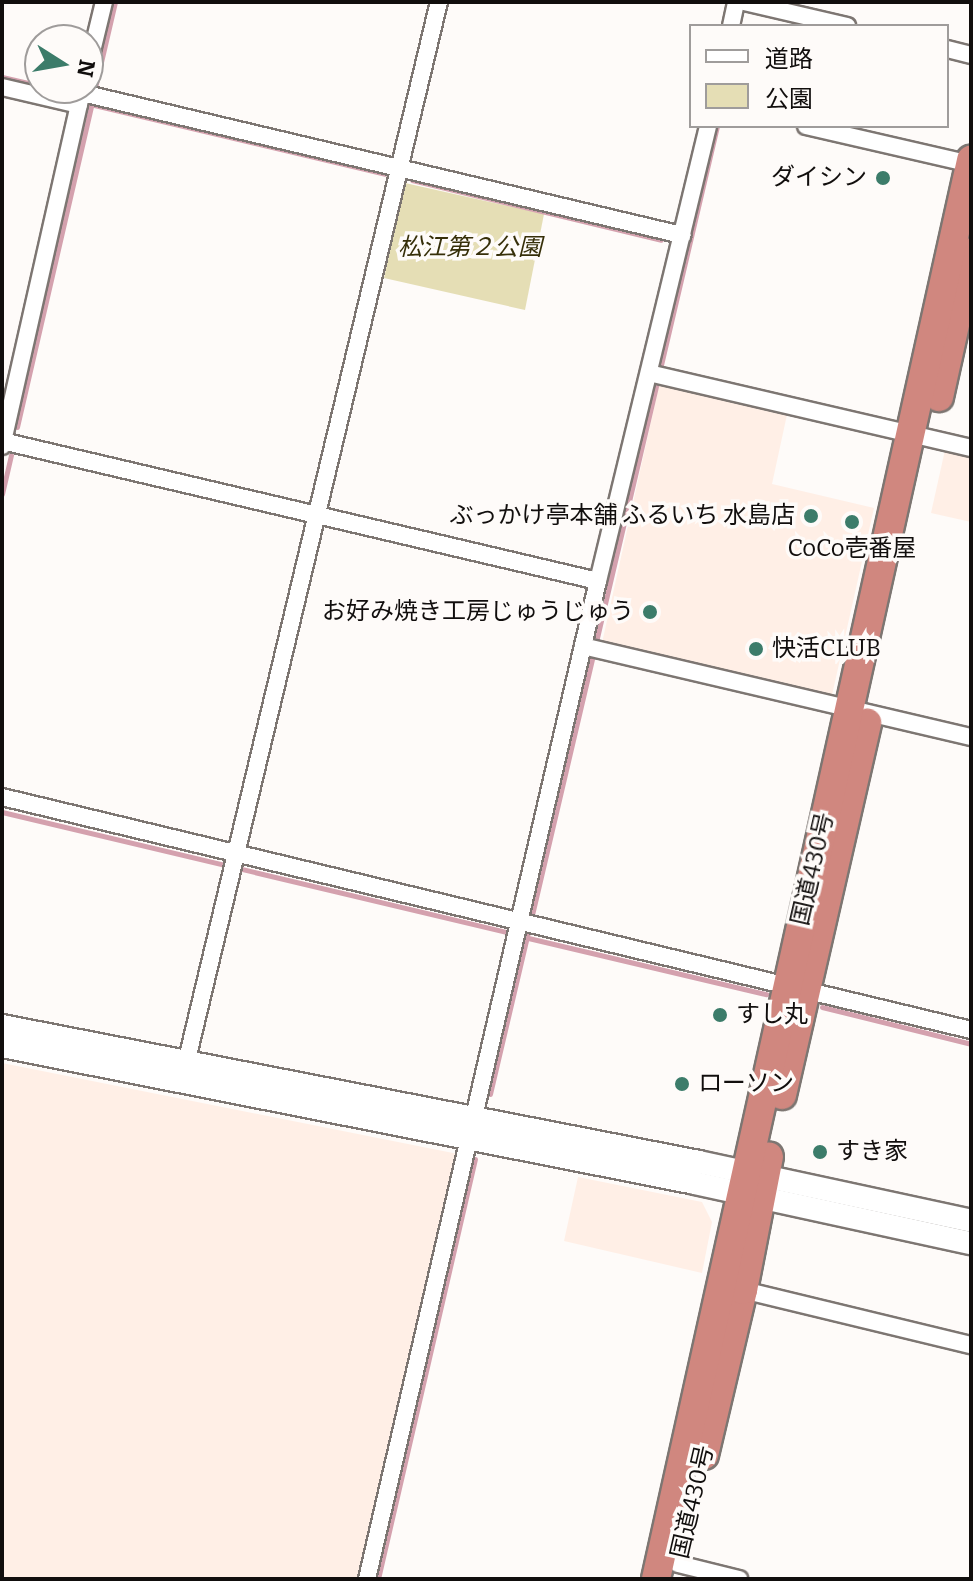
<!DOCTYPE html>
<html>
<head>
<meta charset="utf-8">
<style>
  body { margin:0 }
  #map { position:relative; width:973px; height:1581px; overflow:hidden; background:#fefbf9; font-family:Bitter,"Noto Sans JP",serif }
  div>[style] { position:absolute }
  .built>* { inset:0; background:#ffefe6 }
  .green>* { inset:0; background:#e5deb5 }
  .stream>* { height:5px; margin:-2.5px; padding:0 2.5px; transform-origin:2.5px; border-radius:2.5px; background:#d4a1ae }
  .roads { filter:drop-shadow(2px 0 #7d7672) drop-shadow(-2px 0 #7d7672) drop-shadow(0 2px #7d7672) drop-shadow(0 -2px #7d7672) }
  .street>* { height:16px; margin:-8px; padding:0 8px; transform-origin:8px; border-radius:8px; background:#fff }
  .secondary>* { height:22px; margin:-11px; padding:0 11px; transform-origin:11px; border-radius:11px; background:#fff }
  .highway>* { height:28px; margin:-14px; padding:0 14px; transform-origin:14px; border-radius:14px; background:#d0877f }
  .dots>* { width:22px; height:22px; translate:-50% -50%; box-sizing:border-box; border:4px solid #fefbf9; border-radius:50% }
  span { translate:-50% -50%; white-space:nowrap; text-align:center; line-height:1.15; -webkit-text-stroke:7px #fefbf9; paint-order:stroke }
  .poi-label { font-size:24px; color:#110e0d }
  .right { translate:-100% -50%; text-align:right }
  .left { translate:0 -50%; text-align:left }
  .park-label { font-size:24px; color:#362f09; font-style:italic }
  .street-label { font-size:24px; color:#110e0d }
  .frame { position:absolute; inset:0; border:4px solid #110e0d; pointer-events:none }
  .legend { position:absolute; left:689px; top:24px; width:260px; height:104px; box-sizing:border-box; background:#fefbf9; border:2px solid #9f9c9b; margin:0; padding:10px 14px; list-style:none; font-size:24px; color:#110e0d }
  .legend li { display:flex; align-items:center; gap:16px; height:40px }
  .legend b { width:40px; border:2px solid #9f9c9b }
  .north { position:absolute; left:24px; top:24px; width:80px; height:80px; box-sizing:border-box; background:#fefbf9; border:2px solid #9f9c9b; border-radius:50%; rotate:101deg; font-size:22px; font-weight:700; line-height:32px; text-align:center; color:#110e0d }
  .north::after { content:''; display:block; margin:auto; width:28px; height:36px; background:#3c7c6a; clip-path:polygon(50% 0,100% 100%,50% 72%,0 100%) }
</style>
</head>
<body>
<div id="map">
  <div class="built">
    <div style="clip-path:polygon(660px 381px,788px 410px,772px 484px,874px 508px,832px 695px,602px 643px)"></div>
    <div style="clip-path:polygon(945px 450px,971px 456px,971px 522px,931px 513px)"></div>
    <div style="clip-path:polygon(2px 1063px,458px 1154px,359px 1579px,2px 1579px)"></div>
    <div style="clip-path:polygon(578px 1177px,702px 1202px,712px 1222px,702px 1273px,564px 1241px)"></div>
  </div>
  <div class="green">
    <div style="clip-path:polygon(405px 183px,544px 214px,525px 310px,384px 278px)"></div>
  </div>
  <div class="stream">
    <div style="left:2px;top:77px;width:39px;rotate:13deg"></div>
    <div style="left:46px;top:88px;width:27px;rotate:13deg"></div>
    <div style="left:95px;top:88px;width:88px;rotate:-76.9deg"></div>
    <div style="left:90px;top:104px;width:303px;rotate:13.3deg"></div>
    <div style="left:412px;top:180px;width:256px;rotate:13.5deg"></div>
    <div style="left:17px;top:427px;width:335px;rotate:-77deg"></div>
    <div style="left:2px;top:494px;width:40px;rotate:-77deg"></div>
    <div style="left:2px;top:812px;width:527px;rotate:13.38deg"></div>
    <div style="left:524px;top:937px;width:249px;rotate:13.3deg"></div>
    <div style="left:822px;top:1007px;width:154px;rotate:13.9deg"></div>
    <div style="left:490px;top:1094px;width:994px;rotate:-76.8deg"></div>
    <div style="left:378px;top:1579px;width:431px;rotate:-77deg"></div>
  </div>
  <div class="roads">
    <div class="street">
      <div style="left:744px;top:2px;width:106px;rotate:13.1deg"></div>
      <div style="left:731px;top:26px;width:25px;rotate:-78deg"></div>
      <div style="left:947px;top:49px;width:25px;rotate:14deg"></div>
      <div style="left:88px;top:68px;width:68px;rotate:-76.4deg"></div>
      <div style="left:2px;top:87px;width:79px;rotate:13.2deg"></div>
      <div style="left:82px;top:93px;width:617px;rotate:13.32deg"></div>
      <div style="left:806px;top:126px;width:169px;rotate:13deg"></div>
      <div style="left:649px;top:373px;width:331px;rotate:13.1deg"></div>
      <div style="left:2px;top:441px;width:612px;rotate:13.22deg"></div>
      <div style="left:2px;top:446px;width:367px;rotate:-77.3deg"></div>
      <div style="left:583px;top:646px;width:399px;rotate:13.2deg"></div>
      <div style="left:2px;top:797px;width:997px;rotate:13.52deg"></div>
      <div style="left:184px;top:1072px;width:1100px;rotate:-76.6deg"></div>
      <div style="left:743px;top:1290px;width:235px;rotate:13.6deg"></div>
      <div style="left:678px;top:1564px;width:63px;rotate:13.8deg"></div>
      <div style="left:367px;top:1579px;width:1024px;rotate:-76.97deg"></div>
      <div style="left:598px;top:581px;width:468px;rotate:-76.4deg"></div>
    </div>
    <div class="secondary">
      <div style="left:2px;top:1026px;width:710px;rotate:11.04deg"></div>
      <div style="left:699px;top:1162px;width:278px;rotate:12.2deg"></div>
      <div style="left:2px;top:1046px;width:706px;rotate:11.18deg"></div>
      <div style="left:695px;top:1183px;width:282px;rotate:12.3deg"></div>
    </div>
    <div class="highway">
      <div style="left:939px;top:397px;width:148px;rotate:-77.5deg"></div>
      <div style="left:782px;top:1095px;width:382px;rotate:-77.1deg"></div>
      <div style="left:704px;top:1455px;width:170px;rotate:-76.7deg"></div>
      <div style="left:743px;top:1290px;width:136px;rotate:-79deg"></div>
      <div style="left:656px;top:1579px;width:1454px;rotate:-77.48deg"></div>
    </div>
  </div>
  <div class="dots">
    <div style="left:883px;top:178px;background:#3c7c6a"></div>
    <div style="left:811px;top:516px;background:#3c7c6a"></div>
    <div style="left:852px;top:522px;background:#3c7c6a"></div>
    <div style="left:650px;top:612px;background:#3c7c6a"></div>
    <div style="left:756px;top:649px;background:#3c7c6a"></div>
    <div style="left:720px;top:1015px;background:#3c7c6a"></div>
    <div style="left:682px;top:1084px;background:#3c7c6a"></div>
    <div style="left:820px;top:1152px;background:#3c7c6a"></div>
  </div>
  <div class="poi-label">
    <span class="right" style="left:867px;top:178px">ダイシン</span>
    <span class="right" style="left:795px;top:516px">ぶっかけ亭本舗 ふるいち 水島店</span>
    <span style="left:852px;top:549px">CoCo壱番屋</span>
    <span class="right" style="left:634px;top:612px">お好み焼き工房じゅうじゅう</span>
    <span class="left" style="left:772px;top:649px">快活CLUB</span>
    <span class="left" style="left:736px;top:1015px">すし丸</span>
    <span class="left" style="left:698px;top:1084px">ローソン</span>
    <span class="left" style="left:836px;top:1152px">すき家</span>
  </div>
  <div class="park-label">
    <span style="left:470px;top:248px">松江第２公園</span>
  </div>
  <div class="street-label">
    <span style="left:813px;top:869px;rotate:-77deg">国道430号</span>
    <span style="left:693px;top:1502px;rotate:-77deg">国道430号</span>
  </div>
  <div class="frame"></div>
  <ul class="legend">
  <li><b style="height:10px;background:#fff"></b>道路</li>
  <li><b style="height:22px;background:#e5deb5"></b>公園</li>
  </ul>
  <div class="north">N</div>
</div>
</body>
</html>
